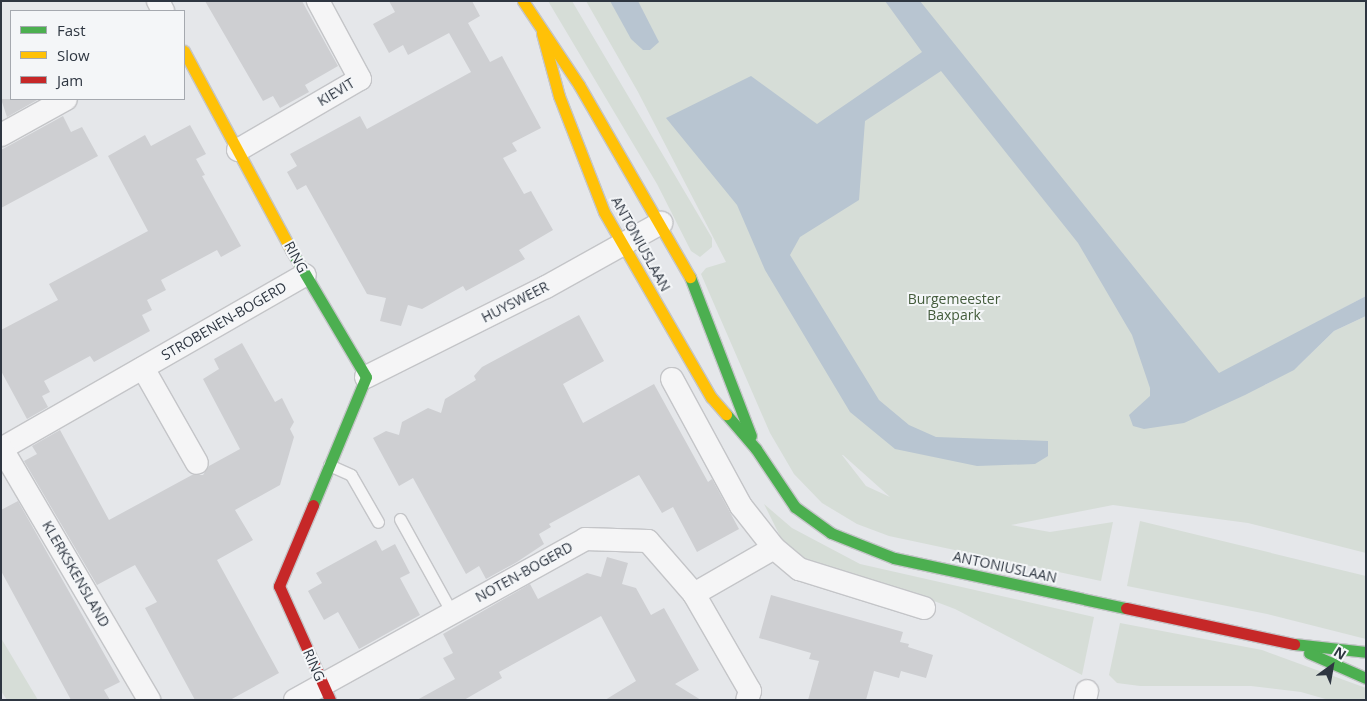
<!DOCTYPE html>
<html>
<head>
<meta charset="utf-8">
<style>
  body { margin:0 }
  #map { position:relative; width:1367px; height:701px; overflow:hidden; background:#e5e7ea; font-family:"Open Sans",sans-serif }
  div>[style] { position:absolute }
  .green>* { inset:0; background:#d6ddd7 }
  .water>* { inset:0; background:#b8c5d1 }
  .building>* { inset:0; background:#cecfd2 }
  .roads { filter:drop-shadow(1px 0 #c4c5c8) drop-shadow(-1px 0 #c4c5c8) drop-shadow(0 1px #c4c5c8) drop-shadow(0 -1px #c4c5c8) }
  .lane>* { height:11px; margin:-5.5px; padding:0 5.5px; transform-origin:5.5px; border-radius:5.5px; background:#f5f5f6 }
  .street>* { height:22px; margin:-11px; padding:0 11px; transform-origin:11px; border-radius:11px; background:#f5f5f6 }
  .fast>* { height:11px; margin:-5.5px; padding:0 5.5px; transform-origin:5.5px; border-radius:5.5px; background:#4caf50 }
  .slow>* { height:11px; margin:-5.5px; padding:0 5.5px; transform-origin:5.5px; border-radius:5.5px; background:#ffc107 }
  .jam>* { height:11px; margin:-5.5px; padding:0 5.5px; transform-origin:5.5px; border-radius:5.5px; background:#c62828 }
  span { translate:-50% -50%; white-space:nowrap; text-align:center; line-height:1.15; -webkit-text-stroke:4px #f4f6f8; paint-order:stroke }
  .street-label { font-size:14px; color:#2e3641 }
  .park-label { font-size:14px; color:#445c3c }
  .frame { position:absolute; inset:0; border:2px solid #2e3641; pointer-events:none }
  .legend { position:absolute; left:10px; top:10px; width:175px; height:90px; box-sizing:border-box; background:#f4f6f8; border:1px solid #a5a9af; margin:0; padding:6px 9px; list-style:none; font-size:15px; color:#2e3641 }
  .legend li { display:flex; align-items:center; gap:10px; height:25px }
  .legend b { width:25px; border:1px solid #a5a9af }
  .north { position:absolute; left:1307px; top:641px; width:50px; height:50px; -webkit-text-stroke:4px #f4f6f8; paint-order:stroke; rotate:32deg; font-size:14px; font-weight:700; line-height:20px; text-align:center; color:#2e3641 }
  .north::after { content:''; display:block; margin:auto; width:18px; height:22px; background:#2e3641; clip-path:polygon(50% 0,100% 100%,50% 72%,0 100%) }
</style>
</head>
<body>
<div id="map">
  <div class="green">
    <div style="clip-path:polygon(548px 1px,572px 1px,712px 238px,712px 247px,700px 257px,691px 251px,657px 184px)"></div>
    <div style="clip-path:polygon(evenodd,586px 1px,1366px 1px,1366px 296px,1241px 363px,1265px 385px,1298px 366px,1334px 331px,1366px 316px,1366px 553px,1248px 523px,1113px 505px,1011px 525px,1050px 532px,1113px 522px,1101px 581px,889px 536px,857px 524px,822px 503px,794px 474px,770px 433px,701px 274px,706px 268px,726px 262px,638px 92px,586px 1px,842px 455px,843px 455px,890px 497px,866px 486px,842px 455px)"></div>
    <div style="clip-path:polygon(764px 504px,792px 528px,860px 564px,1094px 617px,1082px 675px,955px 609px,913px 593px,794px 564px)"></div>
    <div style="clip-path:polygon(1140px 521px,1366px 576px,1366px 639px,1267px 614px,1127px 586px)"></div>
    <div style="clip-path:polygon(1120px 623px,1262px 650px,1366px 688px,1366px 700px,1329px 700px,1301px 692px,1251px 686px,1140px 686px,1117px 683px,1109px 675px)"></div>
    <div style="clip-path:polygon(1px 638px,38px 700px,7px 700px,1px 691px)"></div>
  </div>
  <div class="water">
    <div style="clip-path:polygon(610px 1px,638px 1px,659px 42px,650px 50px,643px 50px,631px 39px)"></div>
    <div style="clip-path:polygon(885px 1px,920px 1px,1219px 373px,1366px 296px,1366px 316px,1334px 331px,1294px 370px,1245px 395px,1184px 423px,1144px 429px,1133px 426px,1129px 415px,1150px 396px,1150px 388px,1132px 335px,1078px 243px,941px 71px,865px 121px,859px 200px,800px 237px,790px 255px,879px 400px,909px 425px,936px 437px,1048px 441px,1048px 456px,1035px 464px,977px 466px,895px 449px,850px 412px,765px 270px,737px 205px,666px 118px,751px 76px,817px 124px,922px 52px)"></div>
  </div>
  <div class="building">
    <div style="clip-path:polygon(205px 1px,302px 1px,338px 66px,305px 85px,309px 92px,280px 108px,273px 96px,263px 101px)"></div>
    <div style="clip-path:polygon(389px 1px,472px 1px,480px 16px,468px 23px,490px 62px,502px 56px,541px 128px,512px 143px,517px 151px,503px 158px,524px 194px,531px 191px,553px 230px,519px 250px,525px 259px,466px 291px,463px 286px,422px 309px,408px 305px,401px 326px,380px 321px,386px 298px,367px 294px,306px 185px,297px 190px,287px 172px,297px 166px,290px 154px,360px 116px,367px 129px,471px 72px,449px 33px,408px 55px,403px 45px,389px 53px,373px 24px,395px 12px)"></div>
    <div style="clip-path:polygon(1px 99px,39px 99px,7px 117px)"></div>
    <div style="clip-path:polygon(63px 116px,71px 132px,82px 127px,98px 156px,1px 208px,1px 150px)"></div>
    <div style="clip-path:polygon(190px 125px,206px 154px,196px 159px,205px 175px,202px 176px,241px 246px,221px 257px,217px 250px,161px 280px,166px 290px,147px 300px,152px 310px,142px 315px,150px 331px,94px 362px,90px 356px,44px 381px,50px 392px,42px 396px,48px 407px,27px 419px,1px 371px,1px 330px,58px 300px,49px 284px,148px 231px,108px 156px,145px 135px,151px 146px)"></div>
    <div style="clip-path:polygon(579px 315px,604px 361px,563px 384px,583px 423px,654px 384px,708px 482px,712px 479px,739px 529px,697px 552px,673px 507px,662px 513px,639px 475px,549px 524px,551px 527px,539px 534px,544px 544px,517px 562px,486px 579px,479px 566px,466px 574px,413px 478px,399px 486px,373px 438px,386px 431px,399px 435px,402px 422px,428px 408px,441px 413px,445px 399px,476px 380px,474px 376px,482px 367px)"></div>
    <div style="clip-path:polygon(242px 343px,275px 402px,282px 398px,294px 422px,290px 429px,294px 437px,280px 485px,235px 510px,253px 540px,217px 560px,279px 673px,230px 700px,195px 700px,145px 608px,157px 602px,135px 565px,97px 585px,24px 461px,37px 454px,32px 446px,60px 430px,109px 520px,192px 475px,203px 475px,209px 466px,240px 449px,203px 379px,219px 369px,214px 359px)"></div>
    <div style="clip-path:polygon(18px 501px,120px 682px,104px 690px,110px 700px,71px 700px,1px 571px,1px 510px)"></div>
    <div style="clip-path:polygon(376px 540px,382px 551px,395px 544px,410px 573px,400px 578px,420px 615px,359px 649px,338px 612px,324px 620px,308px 591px,322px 583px,316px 573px)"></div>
    <div style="clip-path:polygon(607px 557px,628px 563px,622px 584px,636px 588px,651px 615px,664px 608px,699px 670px,675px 684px,701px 700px,605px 700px,636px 681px,601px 616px,499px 672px,502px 678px,464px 700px,417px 700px,455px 679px,443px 658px,453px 653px,443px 634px,530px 584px,538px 599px,587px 573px,601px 577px)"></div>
    <div style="clip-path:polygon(771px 595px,903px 632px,900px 642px,909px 644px,908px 647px,933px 655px,926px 678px,901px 671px,899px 678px,874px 671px,866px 700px,808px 700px,819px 661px,809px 659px,811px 653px,759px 638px)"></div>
  </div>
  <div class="roads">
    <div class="lane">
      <div style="left:329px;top:465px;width:24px;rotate:24deg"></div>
      <div style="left:351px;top:475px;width:54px;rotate:60.1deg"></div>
      <div style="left:400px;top:519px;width:107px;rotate:61deg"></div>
    </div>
    <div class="street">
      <div style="left:158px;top:1px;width:11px;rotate:63deg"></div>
      <div style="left:1px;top:135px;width:74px;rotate:-29deg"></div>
      <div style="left:238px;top:150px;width:141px;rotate:-30.2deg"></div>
      <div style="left:360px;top:79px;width:89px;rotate:-118.3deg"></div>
      <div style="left:143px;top:368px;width:109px;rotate:60.4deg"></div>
      <div style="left:366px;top:377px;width:201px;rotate:-26.6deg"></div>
      <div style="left:546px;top:287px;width:132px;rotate:-29.1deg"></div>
      <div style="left:672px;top:379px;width:145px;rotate:61.5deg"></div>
      <div style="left:741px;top:506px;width:53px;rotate:51.8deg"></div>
      <div style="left:774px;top:548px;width:33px;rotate:40deg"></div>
      <div style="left:799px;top:569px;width:131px;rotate:17.3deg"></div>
      <div style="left:1px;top:449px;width:350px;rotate:-29.8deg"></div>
      <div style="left:2px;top:449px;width:291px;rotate:59.6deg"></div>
      <div style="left:694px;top:594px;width:92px;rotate:-29.9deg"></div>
      <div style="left:295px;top:700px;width:332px;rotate:-29deg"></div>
      <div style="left:585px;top:539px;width:63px;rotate:1.8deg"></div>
      <div style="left:648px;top:541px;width:70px;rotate:49deg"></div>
      <div style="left:694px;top:594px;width:112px;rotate:60deg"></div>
      <div style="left:750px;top:691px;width:9px;rotate:108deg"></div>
      <div style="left:1085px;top:700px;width:9px;rotate:-77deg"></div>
    </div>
    <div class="fast">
      <div style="left:291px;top:250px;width:147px;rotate:59.4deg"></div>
      <div style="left:366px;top:377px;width:139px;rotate:112.5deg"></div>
      <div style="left:690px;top:277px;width:170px;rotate:69deg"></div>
      <div style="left:726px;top:414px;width:46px;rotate:49.4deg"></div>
      <div style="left:756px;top:449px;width:70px;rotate:56.1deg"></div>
      <div style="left:795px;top:507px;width:44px;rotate:35.8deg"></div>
      <div style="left:831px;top:533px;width:68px;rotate:21.6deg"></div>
      <div style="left:894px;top:558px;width:237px;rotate:12.2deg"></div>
      <div style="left:1294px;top:644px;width:72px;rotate:6.3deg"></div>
      <div style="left:1309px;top:653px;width:62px;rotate:23.7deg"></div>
    </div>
    <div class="slow">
      <div style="left:523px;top:1px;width:101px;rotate:56.3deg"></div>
      <div style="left:579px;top:85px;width:222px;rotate:60deg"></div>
      <div style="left:542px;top:33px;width:65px;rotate:74.9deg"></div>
      <div style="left:559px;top:96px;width:124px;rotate:68.8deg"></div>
      <div style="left:604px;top:212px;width:214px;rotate:60deg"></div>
      <div style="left:711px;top:397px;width:23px;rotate:49deg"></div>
      <div style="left:184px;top:51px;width:226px;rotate:61.7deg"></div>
    </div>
    <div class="jam">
      <div style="left:313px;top:505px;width:88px;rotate:112.8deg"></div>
      <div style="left:279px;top:586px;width:125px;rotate:65.9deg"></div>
      <div style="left:1126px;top:608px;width:172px;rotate:12.1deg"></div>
    </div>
  </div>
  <div class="street-label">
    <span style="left:336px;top:92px;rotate:-31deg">KIEVIT</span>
    <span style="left:641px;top:244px;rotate:61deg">ANTONIUSLAAN</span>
    <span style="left:296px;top:257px;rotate:62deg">RING</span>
    <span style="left:515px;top:302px;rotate:-27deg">HUYSWEER</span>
    <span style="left:224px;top:321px;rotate:-30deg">STROBENEN-BOGERD</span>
    <span style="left:1005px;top:567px;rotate:12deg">ANTONIUSLAAN</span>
    <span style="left:524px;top:572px;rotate:-29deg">NOTEN-BOGERD</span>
    <span style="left:76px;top:574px;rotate:60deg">KLERKSKENSLAND</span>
    <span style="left:314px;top:665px;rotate:66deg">RING</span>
  </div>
  <div class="park-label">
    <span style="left:954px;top:307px">Burgemeester<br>Baxpark</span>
  </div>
  <div class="frame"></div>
  <ul class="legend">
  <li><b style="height:6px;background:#4caf50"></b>Fast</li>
  <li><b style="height:6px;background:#ffc107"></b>Slow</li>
  <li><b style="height:6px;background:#c62828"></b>Jam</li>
  </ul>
  <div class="north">N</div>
</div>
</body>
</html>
